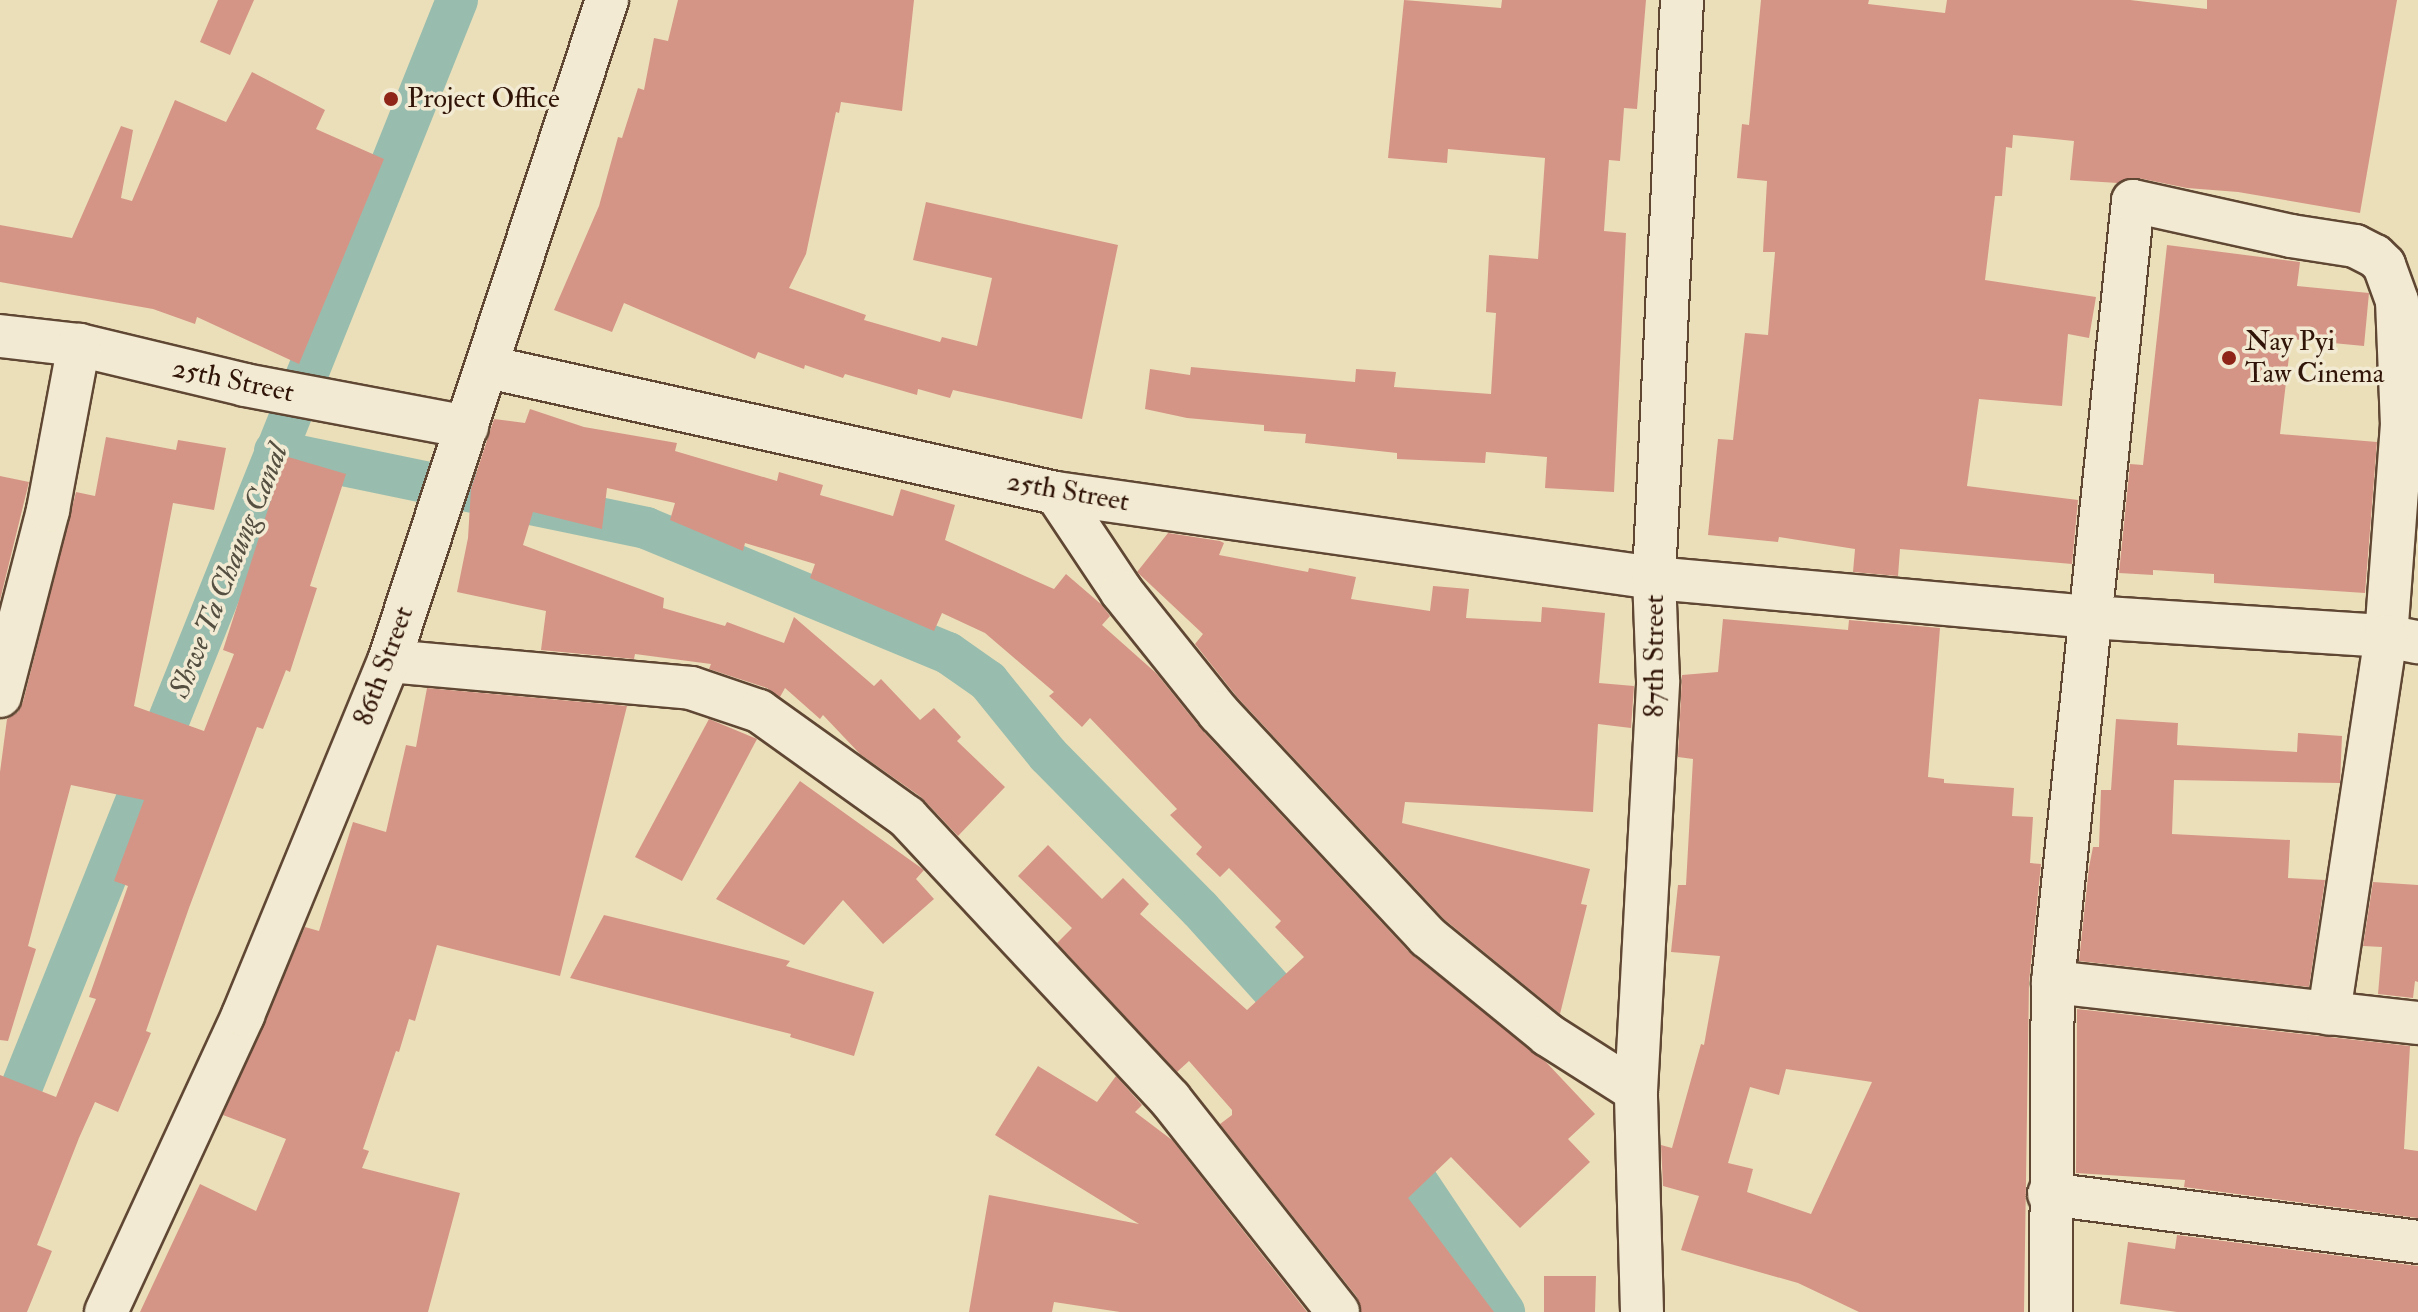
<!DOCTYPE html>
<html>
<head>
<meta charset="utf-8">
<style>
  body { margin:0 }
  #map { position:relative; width:2418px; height:1312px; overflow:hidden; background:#ebdfb9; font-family:"IM FELL Double Pica",serif }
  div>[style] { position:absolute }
  .canal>* { height:42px; margin:-21px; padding:0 21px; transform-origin:21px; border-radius:21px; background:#98bdae }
  .building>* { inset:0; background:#d59586 }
  .roads { filter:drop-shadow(2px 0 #5f4734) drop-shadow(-2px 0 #5f4734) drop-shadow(0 2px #5f4734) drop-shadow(0 -2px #5f4734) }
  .minor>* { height:42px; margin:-21px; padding:0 21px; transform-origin:21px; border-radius:21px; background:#f2ead2 }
  .dots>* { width:22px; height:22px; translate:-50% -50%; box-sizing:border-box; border:4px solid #f2ead2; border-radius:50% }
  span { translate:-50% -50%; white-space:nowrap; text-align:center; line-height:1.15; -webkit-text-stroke:7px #f2ead2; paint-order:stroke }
  .poi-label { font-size:28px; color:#301407 }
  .left { translate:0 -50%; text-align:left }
  .street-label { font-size:28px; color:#301407 }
  .water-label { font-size:30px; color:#544f41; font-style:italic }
</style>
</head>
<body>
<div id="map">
  <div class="canal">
    <div style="left:275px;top:451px;width:379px;rotate:11.7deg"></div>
    <div style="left:646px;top:528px;width:327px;rotate:22.5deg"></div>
    <div style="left:948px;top:653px;width:49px;rotate:35deg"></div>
    <div style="left:988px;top:681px;width:95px;rotate:51deg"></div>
    <div style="left:1048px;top:755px;width:216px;rotate:45.4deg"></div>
    <div style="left:1200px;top:909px;width:161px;rotate:48deg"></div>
    <div style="left:1389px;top:1140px;width:207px;rotate:56.2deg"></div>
    <div style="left:0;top:1141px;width:1229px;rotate:-68.17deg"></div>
  </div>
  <div class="building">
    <div style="clip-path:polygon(218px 0,254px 0,230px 55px,200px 42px)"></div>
    <div style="clip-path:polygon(678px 0,914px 0,902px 111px,841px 102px,839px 113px,836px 112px,806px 254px,789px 288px,866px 315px,864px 320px,940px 342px,942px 337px,977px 346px,992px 278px,913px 260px,926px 202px,1118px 245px,1082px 419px,953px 390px,950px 398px,918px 389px,917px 395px,845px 374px,843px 378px,805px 365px,804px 369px,758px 352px,755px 359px,624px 303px,612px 332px,554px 310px,599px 206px,618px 137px,622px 138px,638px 88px,644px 90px,654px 38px,668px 41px)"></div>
    <div style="clip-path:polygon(1404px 0,1501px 8px,1502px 0,1646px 0,1637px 109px,1624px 108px,1620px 161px,1609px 160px,1604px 231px,1626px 233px,1614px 492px,1545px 488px,1547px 457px,1486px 452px,1485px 463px,1397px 459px,1397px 453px,1305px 443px,1306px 434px,1264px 431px,1264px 425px,1187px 418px,1145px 409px,1150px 369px,1190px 375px,1191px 367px,1355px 382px,1356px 369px,1396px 372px,1394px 387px,1491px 394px,1496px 313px,1486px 312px,1489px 255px,1538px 259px,1545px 158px,1448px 149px,1447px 163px,1388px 158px)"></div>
    <div style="clip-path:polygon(1761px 0,1869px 0,1868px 4px,1945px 13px,1947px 0,2130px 0,2207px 9px,2207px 0,2397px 0,2360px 213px,2238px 192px,2187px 188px,2138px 178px,2118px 183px,2070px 180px,2074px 141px,2013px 135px,2012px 148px,2006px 147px,2002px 196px,1995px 196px,1985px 280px,2096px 297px,2089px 338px,2068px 334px,2062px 406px,1979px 399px,1967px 486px,2078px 500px,2072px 564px,1900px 549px,1898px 576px,1853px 572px,1855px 549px,1779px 537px,1778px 542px,1708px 535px,1718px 439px,1733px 440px,1745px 333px,1768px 335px,1775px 252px,1763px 252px,1767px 181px,1737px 178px,1742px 124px,1749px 125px)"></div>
    <div style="clip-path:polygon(252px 72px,325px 110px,316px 129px,384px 159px,299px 364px,197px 317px,195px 324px,153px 309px,0 282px,0 225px,72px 238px,121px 126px,133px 130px,121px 198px,132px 201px,175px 100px,226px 122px)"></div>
    <div style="clip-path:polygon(2167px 245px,2300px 262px,2297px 286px,2369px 293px,2364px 346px,2291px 339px,2280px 434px,2377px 442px,2365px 593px,2214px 583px,2214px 574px,2153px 570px,2153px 575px,2119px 573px,2130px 464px,2143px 465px)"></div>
    <div style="clip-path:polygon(530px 409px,584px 427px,677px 443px,675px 451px,777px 481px,779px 472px,823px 485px,820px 495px,893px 516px,901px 489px,955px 505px,945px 540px,1054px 589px,1066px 574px,1102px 605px,1110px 616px,1102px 625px,1156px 673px,1201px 729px,1410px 953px,1546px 1062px,1595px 1114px,1568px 1139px,1590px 1162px,1520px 1228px,1451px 1157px,1408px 1198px,1494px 1312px,1361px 1312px,1357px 1297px,1220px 1124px,1232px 1115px,1232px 1110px,1189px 1061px,1177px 1072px,1057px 943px,1072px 928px,1018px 876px,1048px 845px,1102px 899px,1123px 878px,1149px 904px,1140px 914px,1247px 1010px,1304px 957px,1275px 927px,1281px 921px,1229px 868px,1220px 877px,1196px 854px,1202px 847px,1170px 815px,1177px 809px,1090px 718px,1082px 727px,1049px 696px,1054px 692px,985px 633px,942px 613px,934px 631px,810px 578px,815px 564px,745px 543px,743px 551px,670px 520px,675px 503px,607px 488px,602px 529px,533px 512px,523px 545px,664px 598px,663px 608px,725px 626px,727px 622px,784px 643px,794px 617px,874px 686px,881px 679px,920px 720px,934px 708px,961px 737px,957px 741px,1005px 787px,958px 836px,921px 797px,860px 754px,823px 715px,820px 719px,785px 688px,780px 697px,767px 688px,709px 669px,711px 664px,635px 654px,634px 659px,541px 650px,546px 611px,457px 592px,468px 538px,471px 489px,494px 419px,525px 423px)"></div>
    <div style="clip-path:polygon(106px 437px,176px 450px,178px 440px,226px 448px,214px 510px,173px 503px,134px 706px,204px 731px,234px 654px,223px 650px,285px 456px,346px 474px,310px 586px,317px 588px,290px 672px,286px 670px,263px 729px,257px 727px,189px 908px,146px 1031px,151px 1033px,118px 1112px,95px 1102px,79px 1138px,37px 1245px,52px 1251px,27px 1312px,0 1312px,0 1075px,56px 1097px,96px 999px,89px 997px,128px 886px,114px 881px,144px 800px,71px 785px,28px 946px,36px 949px,8px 1041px,0 1040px,0 772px,7px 719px,18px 712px,23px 702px,76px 492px,95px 496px)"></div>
    <div style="clip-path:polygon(0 476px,29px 482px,0 600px)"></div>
    <div style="clip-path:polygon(1168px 533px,1220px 541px,1224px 543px,1219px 555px,1308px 572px,1309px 568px,1356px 577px,1351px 599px,1430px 611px,1433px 586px,1469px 589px,1466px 618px,1541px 622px,1542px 607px,1605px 613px,1599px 683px,1634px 686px,1631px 728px,1598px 724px,1593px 812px,1405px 802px,1402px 823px,1590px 869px,1581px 904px,1587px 905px,1560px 1014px,1444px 919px,1237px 697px,1195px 644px,1203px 634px,1137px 572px)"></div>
    <div style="clip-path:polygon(evenodd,1723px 619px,1848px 630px,1849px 620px,1940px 628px,1928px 777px,1944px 779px,1944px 783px,2014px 788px,2012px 816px,2033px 817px,2030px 863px,2041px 864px,2029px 982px,2024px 1312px,1859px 1312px,1798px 1283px,1681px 1250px,1699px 1196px,1663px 1186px,1661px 1145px,1672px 1148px,1701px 1044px,1704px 1045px,1720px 956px,1671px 952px,1678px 885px,1686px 885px,1693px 759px,1678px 757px,1682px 675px,1718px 672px,1723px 619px,1786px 1069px,1872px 1082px,1811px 1214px,1747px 1192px,1753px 1169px,1728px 1163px,1750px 1087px,1779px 1095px,1786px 1069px)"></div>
    <div style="clip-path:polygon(427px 688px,627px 706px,560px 976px,437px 945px,415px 1021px,409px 1019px,399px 1052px,396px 1051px,363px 1149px,369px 1151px,362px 1168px,460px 1193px,428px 1312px,140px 1312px,200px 1184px,256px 1211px,286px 1139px,223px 1115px,305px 927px,319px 931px,353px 822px,386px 832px,406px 745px,416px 747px)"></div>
    <div style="clip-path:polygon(709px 719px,757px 739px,682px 881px,635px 857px)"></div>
    <div style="clip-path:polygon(2116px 719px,2178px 723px,2177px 745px,2297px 752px,2298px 733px,2342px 736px,2340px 783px,2174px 780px,2172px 834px,2290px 840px,2288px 878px,2325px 880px,2309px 987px,2079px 961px,2089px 867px,2093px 847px,2099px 847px,2101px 790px,2111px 790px)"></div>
    <div style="clip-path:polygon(800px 781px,924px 870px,916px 879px,934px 899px,883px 944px,843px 900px,804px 945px,716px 899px)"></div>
    <div style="clip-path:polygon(2373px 882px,2418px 885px,2418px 982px,2415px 981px,2413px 998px,2378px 994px,2382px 947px,2363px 946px)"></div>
    <div style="clip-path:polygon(604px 915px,790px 961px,786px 966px,874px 992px,854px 1056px,790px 1037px,791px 1034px,570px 978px)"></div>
    <div style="clip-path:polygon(2077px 1009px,2410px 1046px,2404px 1149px,2418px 1151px,2418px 1218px,2184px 1187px,2185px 1180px,2076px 1173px)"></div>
    <div style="clip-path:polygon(1038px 1066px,1097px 1102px,1116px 1076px,1142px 1105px,1135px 1112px,1172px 1140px,1307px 1312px,1120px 1312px,1054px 1302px,1052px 1312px,969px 1312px,989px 1195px,1139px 1224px,995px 1135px)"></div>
    <div style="clip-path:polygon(2177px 1235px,2418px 1266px,2418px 1312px,2177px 1312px,2120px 1304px,2128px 1242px,2175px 1249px)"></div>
    <div style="clip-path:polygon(1544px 1276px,1596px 1276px,1595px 1312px,1544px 1312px)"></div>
  </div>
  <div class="roads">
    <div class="minor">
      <div style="left:0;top:336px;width:80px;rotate:6.5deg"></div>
      <div style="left:79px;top:345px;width:171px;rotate:13.5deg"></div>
      <div style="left:245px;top:385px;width:226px;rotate:10.7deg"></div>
      <div style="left:488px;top:367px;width:582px;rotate:12.51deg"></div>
      <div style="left:1056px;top:493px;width:604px;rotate:8.09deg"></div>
      <div style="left:1654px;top:578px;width:438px;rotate:5.1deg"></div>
      <div style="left:2090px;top:617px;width:297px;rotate:3.7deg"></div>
      <div style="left:2386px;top:636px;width:33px;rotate:11deg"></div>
      <div style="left:1056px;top:493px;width:119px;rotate:56.3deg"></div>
      <div style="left:1122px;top:592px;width:155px;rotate:51.3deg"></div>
      <div style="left:1219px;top:713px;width:306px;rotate:47deg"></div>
      <div style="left:1428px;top:937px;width:155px;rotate:39.2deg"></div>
      <div style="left:1548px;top:1035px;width:104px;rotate:32.5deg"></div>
      <div style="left:389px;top:661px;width:303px;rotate:5.1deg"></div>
      <div style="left:691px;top:688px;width:72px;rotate:18.7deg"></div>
      <div style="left:759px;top:711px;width:182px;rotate:35.6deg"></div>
      <div style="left:907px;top:817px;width:386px;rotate:47deg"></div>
      <div style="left:1170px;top:1099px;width:271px;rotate:51.7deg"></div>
      <div style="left:0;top:696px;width:192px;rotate:-75.5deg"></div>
      <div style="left:48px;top:510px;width:168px;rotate:-79.4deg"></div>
      <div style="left:2053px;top:982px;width:367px;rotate:6.4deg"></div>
      <div style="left:2049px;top:1194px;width:372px;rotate:7.4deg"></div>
      <div style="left:106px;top:1312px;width:327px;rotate:-65.2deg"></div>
      <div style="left:243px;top:1015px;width:383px;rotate:-67.6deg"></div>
      <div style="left:389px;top:661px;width:696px;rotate:-71.75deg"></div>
      <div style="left:1642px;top:1312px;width:221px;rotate:-91.6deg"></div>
      <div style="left:1636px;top:1091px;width:411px;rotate:-86.9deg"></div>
      <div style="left:1658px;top:681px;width:103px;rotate:-92.2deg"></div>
      <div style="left:1654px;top:578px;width:579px;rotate:-87.23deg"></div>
      <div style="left:2051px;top:1312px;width:330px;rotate:-89.7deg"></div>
      <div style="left:2053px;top:982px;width:785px;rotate:-84.15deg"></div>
      <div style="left:2133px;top:201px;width:162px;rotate:12.5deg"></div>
      <div style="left:2291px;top:236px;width:65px;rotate:8.9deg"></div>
      <div style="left:2355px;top:246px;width:22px;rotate:27deg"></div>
      <div style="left:2375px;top:256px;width:13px;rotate:45deg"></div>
      <div style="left:2384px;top:265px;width:38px;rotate:70deg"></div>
      <div style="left:2397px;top:301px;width:123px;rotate:87.7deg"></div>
      <div style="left:2402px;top:424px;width:213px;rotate:94.3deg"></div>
      <div style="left:2386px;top:636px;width:382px;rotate:98.6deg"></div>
    </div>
  </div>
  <div class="dots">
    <div style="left:391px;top:99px;background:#8f2418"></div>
    <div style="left:2229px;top:358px;background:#8f2418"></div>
  </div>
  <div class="poi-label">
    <span class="left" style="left:407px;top:99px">Project Office</span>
    <span class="left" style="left:2245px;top:358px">Nay Pyi<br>Taw Cinema</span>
  </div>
  <div class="street-label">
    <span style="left:233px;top:381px;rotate:12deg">25th Street</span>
    <span style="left:1068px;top:492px;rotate:10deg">25th Street</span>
    <span style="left:1655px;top:656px;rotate:-90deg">87th Street</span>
    <span style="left:384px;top:666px;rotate:-70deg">86th Street</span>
  </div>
  <div class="water-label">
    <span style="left:229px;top:571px;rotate:-68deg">Shwe Ta Chaung Canal</span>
  </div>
</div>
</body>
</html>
